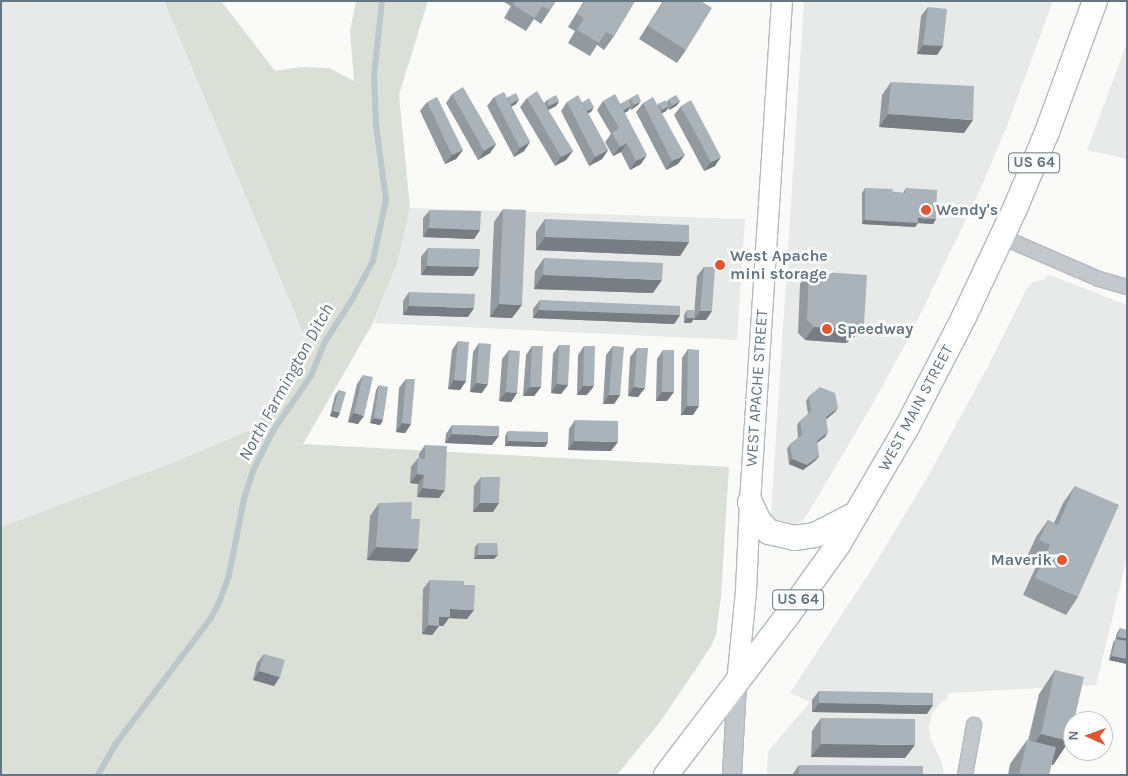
<!DOCTYPE html>
<html>
<head>
<meta charset="utf-8">
<style>
  body { margin:0 }
  #map { position:relative; width:1128px; height:776px; overflow:hidden; background:#fafaf8; font-family:Karla,sans-serif }
  div>[style] { position:absolute }
  .built>* { inset:0; background:#e8e9e9 }
  .green>* { inset:0; background:#dadfd7 }
  .stream>* { height:5.5px; margin:-2.75px; padding:0 2.75px; transform-origin:2.75px; border-radius:2.75px; background:#bbc7cb }
  .roads { filter:drop-shadow(1px 0 #b3babf) drop-shadow(-1px 0 #b3babf) drop-shadow(0 1px #b3babf) drop-shadow(0 -1px #b3babf) }
  .minor>* { height:14px; margin:-7px; padding:0 7px; transform-origin:7px; border-radius:7px; background:#c3c8cc }
  .tertiary>* { height:18px; margin:-9px; padding:0 9px; transform-origin:9px; border-radius:9px; background:#c3c8cc }
  .secondary>* { height:20px; margin:-10px; padding:0 10px; transform-origin:10px; border-radius:10px; background:#fff }
  .trunk>* { height:24px; margin:-12px; padding:0 12px; transform-origin:12px; border-radius:12px; background:#fff }
  .wall>* { inset:0; background:#929a9f }
  .shaded-wall>* { inset:0; background:#777d82 }
  .building>* { inset:0; background:#aab3b9 }
  .dots>* { width:14px; height:14px; translate:-50% -50%; box-sizing:border-box; border:2px solid #fff; border-radius:50% }
  span { translate:-50% -50%; white-space:nowrap; text-align:center; line-height:1.15; -webkit-text-stroke:5px #fff; paint-order:stroke }
  .shield-label span { padding:1px 4px; background:#fff; border:1px solid; border-radius:4px; -webkit-text-stroke-width:0 }
  .shield-label { font-size:15px; color:#657683; font-weight:700 }
  .poi-label { font-size:16px; color:#657683; font-weight:700 }
  .left { translate:0 -50%; text-align:left }
  .right { translate:-100% -50%; text-align:right }
  .street-label { font-size:16px; color:#657683 }
  .water-label { font-size:18px; color:#60757c; font-style:italic }
  .frame { position:absolute; inset:0; border:2px solid #657683; pointer-events:none }
  .north { position:absolute; left:1063px; top:711px; width:50px; height:50px; box-sizing:border-box; background:#fff; border:1px solid #c1c8cd; border-radius:50%; rotate:272deg; font-size:14px; font-weight:700; line-height:20px; text-align:center; color:#657683 }
  .north::after { content:''; display:block; margin:auto; width:18px; height:22px; background:#e4572e; clip-path:polygon(50% 0,100% 100%,50% 72%,0 100%) }
</style>
</head>
<body>
<div id="map">
  <div class="built">
    <div style="clip-path:polygon(1px 1px,164px 1px,329px 397px,179px 460px,1px 527px)"></div>
    <div style="clip-path:polygon(804px 1px,1053px 1px,1007px 126px,981px 188px,909px 338px,868px 412px,805px 518px,799px 523px,790px 526px,772px 521px,771px 515px)"></div>
    <div style="clip-path:polygon(1127px 43px,1127px 159px,1087px 150px)"></div>
    <div style="clip-path:polygon(410px 208px,745px 219px,737px 340px,374px 323px,397px 264px)"></div>
    <div style="clip-path:polygon(1047px 274px,1127px 305px,1127px 558px,1096px 685px,948px 693px,946px 702px,944px 699px,933px 712px,929px 726px,930px 738px,942px 763px,944px 775px,767px 775px,768px 751px,810px 702px,790px 693px,873px 567px,931px 471px,988px 366px,1026px 290px,1033px 282px,1046px 279px)"></div>
  </div>
  <div class="green">
    <div style="clip-path:polygon(164px 1px,221px 1px,275px 71px,301px 67px,329px 68px,354px 81px,350px 31px,356px 1px,428px 1px,399px 95px,410px 208px,397px 264px,373px 323px,303px 444px,729px 467px,721px 597px,716px 635px,710px 648px,660px 722px,617px 775px,1px 775px,1px 527px,179px 460px,253px 429px,309px 348px)"></div>
  </div>
  <div class="stream">
    <div style="left:98px;top:775px;width:34px;rotate:-60deg"></div>
    <div style="left:115px;top:745px;width:159px;rotate:-52.9deg"></div>
    <div style="left:211px;top:618px;width:17px;rotate:-62deg"></div>
    <div style="left:219px;top:603px;width:30px;rotate:-70deg"></div>
    <div style="left:229px;top:575px;width:77px;rotate:-78.8deg"></div>
    <div style="left:244px;top:499px;width:29px;rotate:-72deg"></div>
    <div style="left:253px;top:471px;width:45px;rotate:-63.4deg"></div>
    <div style="left:273px;top:431px;width:67px;rotate:-55.4deg"></div>
    <div style="left:311px;top:376px;width:37px;rotate:-68deg"></div>
    <div style="left:325px;top:342px;width:50px;rotate:-57.3deg"></div>
    <div style="left:352px;top:300px;width:44px;rotate:-61.7deg"></div>
    <div style="left:373px;top:261px;width:62px;rotate:-78deg"></div>
    <div style="left:386px;top:200px;width:76px;rotate:-97.6deg"></div>
    <div style="left:376px;top:125px;width:49px;rotate:-92.3deg"></div>
    <div style="left:374px;top:76px;width:75px;rotate:-83.9deg"></div>
  </div>
  <div class="roads">
    <div class="minor">
      <div style="left:1002px;top:237px;width:106px;rotate:23.4deg"></div>
      <div style="left:1099px;top:279px;width:29px;rotate:16deg"></div>
      <div style="left:965px;top:775px;width:51px;rotate:-79.8deg"></div>
    </div>
    <div class="tertiary">
      <div style="left:732px;top:775px;width:92px;rotate:-86.9deg"></div>
    </div>
    <div class="secondary">
      <div style="left:737px;top:683px;width:92px;rotate:-84.4deg"></div>
      <div style="left:746px;top:591px;width:89px;rotate:-87.4deg"></div>
      <div style="left:750px;top:502px;width:502px;rotate:-86.35deg"></div>
    </div>
    <div class="trunk">
      <div style="left:750px;top:502px;width:21px;rotate:65deg"></div>
      <div style="left:759px;top:521px;width:15px;rotate:48deg"></div>
      <div style="left:769px;top:532px;width:26px;rotate:13deg"></div>
      <div style="left:794px;top:538px;width:21px;rotate:-8deg"></div>
      <div style="left:815px;top:535px;width:46px;rotate:-27.1deg"></div>
      <div style="left:666px;top:775px;width:196px;rotate:-52.7deg"></div>
      <div style="left:785px;top:619px;width:91px;rotate:-54.4deg"></div>
      <div style="left:838px;top:545px;width:137px;rotate:-59.7deg"></div>
      <div style="left:907px;top:427px;width:122px;rotate:-62.6deg"></div>
      <div style="left:963px;top:319px;width:127px;rotate:-64.8deg"></div>
      <div style="left:1017px;top:204px;width:78px;rotate:-67.4deg"></div>
      <div style="left:1047px;top:132px;width:140px;rotate:-69.9deg"></div>
    </div>
  </div>
  <div class="wall">
    <div style="clip-path:polygon(505px 1px,556px 1px,541px 24px,534px 19px,526px 31px,504px 18px,511px 6px,504px 2px)"></div>
    <div style="clip-path:polygon(584px 1px,635px 1px,614px 36px,604px 50px,597px 45px,590px 56px,568px 43px,575px 31px,568px 27px)"></div>
    <div style="clip-path:polygon(663px 1px,701px 1px,686px 50px,677px 63px,639px 39px)"></div>
    <div style="clip-path:polygon(928px 7px,943px 46px,937px 55px,917px 54px,921px 16px)"></div>
    <div style="clip-path:polygon(891px 82px,964px 133px,879px 127px,882px 95px)"></div>
    <div style="clip-path:polygon(452px 94px,496px 144px,490px 153px,478px 160px,446px 103px)"></div>
    <div style="clip-path:polygon(494px 97px,507px 98px,508px 97px,519px 99px,516px 104px,511px 107px,530px 142px,524px 151px,514px 157px,487px 106px)"></div>
    <div style="clip-path:polygon(527px 98px,544px 103px,547px 100px,559px 101px,556px 106px,548px 110px,573px 151px,566px 160px,555px 166px,520px 107px)"></div>
    <div style="clip-path:polygon(630px 98px,638px 105px,631px 110px,630px 108px,628px 111px,624px 113px,641px 164px,630px 170px,621px 152px,613px 156px,605px 142px,611px 134px,597px 110px,603px 101px,620px 104px,629px 100px)"></div>
    <div style="clip-path:polygon(669px 99px,680px 101px,676px 106px,669px 110px,668px 108px,666px 111px,662px 113px,678px 164px,666px 170px,636px 112px,643px 103px,658px 105px,658px 104px,667px 102px)"></div>
    <div style="clip-path:polygon(427px 102px,463px 150px,456px 159px,445px 164px,420px 111px)"></div>
    <div style="clip-path:polygon(567px 102px,582px 103px,583px 102px,591px 112px,588px 113px,608px 150px,602px 159px,589px 166px,561px 111px)"></div>
    <div style="clip-path:polygon(681px 106px,715px 166px,704px 171px,674px 115px)"></div>
    <div style="clip-path:polygon(865px 188px,903px 193px,906px 188px,936px 219px,933px 224px,918px 223px,915px 227px,862px 224px,862px 193px)"></div>
    <div style="clip-path:polygon(503px 209px,512px 318px,490px 317px,494px 222px)"></div>
    <div style="clip-path:polygon(430px 210px,480px 230px,474px 239px,423px 237px,423px 218px)"></div>
    <div style="clip-path:polygon(545px 219px,689px 242px,680px 256px,536px 250px,536px 232px)"></div>
    <div style="clip-path:polygon(428px 248px,479px 267px,473px 276px,421px 275px,421px 257px)"></div>
    <div style="clip-path:polygon(544px 258px,653px 293px,534px 289px,535px 271px)"></div>
    <div style="clip-path:polygon(704px 267px,706px 320px,694px 320px,694px 319px,691px 323px,684px 323px,684px 315px,687px 310px,694px 316px,697px 276px)"></div>
    <div style="clip-path:polygon(809px 271px,855px 336px,846px 343px,805px 340px,798px 333px,800px 284px)"></div>
    <div style="clip-path:polygon(409px 292px,468px 317px,403px 315px,403px 301px)"></div>
    <div style="clip-path:polygon(540px 300px,680px 315px,674px 324px,533px 318px,533px 309px)"></div>
    <div style="clip-path:polygon(458px 341px,466px 381px,460px 390px,448px 389px,452px 350px)"></div>
    <div style="clip-path:polygon(479px 343px,482px 393px,470px 392px,473px 352px)"></div>
    <div style="clip-path:polygon(559px 345px,568px 385px,561px 394px,551px 393px,553px 354px)"></div>
    <div style="clip-path:polygon(532px 346px,541px 387px,534px 396px,523px 396px,526px 355px)"></div>
    <div style="clip-path:polygon(584px 346px,587px 395px,577px 395px,578px 355px)"></div>
    <div style="clip-path:polygon(613px 346px,620px 395px,614px 404px,603px 404px,606px 355px)"></div>
    <div style="clip-path:polygon(637px 348px,638px 397px,628px 396px,630px 357px)"></div>
    <div style="clip-path:polygon(688px 349px,693px 415px,681px 415px,682px 358px)"></div>
    <div style="clip-path:polygon(509px 350px,517px 393px,511px 402px,499px 401px,502px 359px)"></div>
    <div style="clip-path:polygon(663px 350px,667px 401px,656px 401px,657px 359px)"></div>
    <div style="clip-path:polygon(363px 375px,358px 424px,348px 422px,357px 384px)"></div>
    <div style="clip-path:polygon(406px 379px,411px 424px,405px 433px,396px 432px,399px 388px)"></div>
    <div style="clip-path:polygon(379px 385px,383px 420px,380px 425px,370px 423px,376px 390px)"></div>
    <div style="clip-path:polygon(339px 390px,340px 413px,337px 418px,330px 416px,335px 395px)"></div>
    <div style="clip-path:polygon(809px 396px,835px 412px,826px 419px,825px 437px,817px 443px,819px 456px,816px 460px,803px 470px,789px 464px,787px 449px,790px 444px,798px 438px,797px 425px,800px 421px,808px 414px,806px 401px)"></div>
    <div style="clip-path:polygon(575px 420px,611px 451px,568px 450px,569px 429px)"></div>
    <div style="clip-path:polygon(452px 425px,492px 445px,445px 443px,446px 434px)"></div>
    <div style="clip-path:polygon(508px 431px,545px 447px,505px 446px,505px 436px)"></div>
    <div style="clip-path:polygon(425px 445px,439px 498px,417px 497px,418px 484px,410px 483px,411px 467px,418px 458px,419px 458px,419px 454px)"></div>
    <div style="clip-path:polygon(481px 477px,493px 512px,473px 512px,474px 486px)"></div>
    <div style="clip-path:polygon(1075px 486px,1078px 597px,1066px 615px,1023px 595px,1038px 562px,1027px 557px,1036px 537px,1048px 520px,1054px 523px,1063px 503px)"></div>
    <div style="clip-path:polygon(379px 503px,418px 549px,409px 562px,367px 560px,370px 516px)"></div>
    <div style="clip-path:polygon(478px 543px,494px 559px,474px 559px,475px 547px)"></div>
    <div style="clip-path:polygon(430px 580px,467px 619px,449px 618px,443px 626px,439px 626px,432px 635px,422px 634px,423px 589px)"></div>
    <div style="clip-path:polygon(1120px 628px,1127px 664px,1109px 660px,1113px 643px,1115px 640px,1117px 633px)"></div>
    <div style="clip-path:polygon(264px 654px,274px 686px,253px 680px,257px 663px)"></div>
    <div style="clip-path:polygon(1055px 670px,1069px 741px,1053px 765px,1051px 764px,1049px 775px,1008px 775px,1010px 764px,1027px 740px,1028px 741px,1039px 694px)"></div>
    <div style="clip-path:polygon(819px 691px,927px 714px,812px 712px,812px 700px)"></div>
    <div style="clip-path:polygon(821px 718px,905px 758px,811px 757px,812px 731px)"></div>
    <div style="clip-path:polygon(799px 765px,923px 775px,792px 775px)"></div>
  </div>
  <div class="shaded-wall">
    <div style="clip-path:polygon(923px 45px,943px 46px,937px 55px,917px 54px)"></div>
    <div style="clip-path:polygon(519px 99px,516px 104px,508px 108px,511px 104px)"></div>
    <div style="clip-path:polygon(559px 101px,556px 106px,546px 111px,549px 106px)"></div>
    <div style="clip-path:polygon(641px 101px,638px 105px,631px 110px,634px 105px)"></div>
    <div style="clip-path:polygon(680px 101px,676px 106px,669px 110px,672px 106px)"></div>
    <div style="clip-path:polygon(631px 106px,628px 111px,621px 115px,624px 110px)"></div>
    <div style="clip-path:polygon(669px 106px,666px 111px,659px 115px,662px 110px)"></div>
    <div style="clip-path:polygon(594px 107px,591px 112px,584px 115px,587px 111px)"></div>
    <div style="clip-path:polygon(888px 114px,973px 120px,964px 133px,879px 127px)"></div>
    <div style="clip-path:polygon(530px 142px,524px 151px,514px 157px,520px 148px)"></div>
    <div style="clip-path:polygon(627px 143px,621px 152px,613px 156px,620px 147px)"></div>
    <div style="clip-path:polygon(496px 144px,490px 153px,478px 160px,484px 151px)"></div>
    <div style="clip-path:polygon(463px 150px,456px 159px,445px 164px,452px 155px)"></div>
    <div style="clip-path:polygon(608px 150px,602px 159px,589px 166px,595px 157px)"></div>
    <div style="clip-path:polygon(573px 151px,566px 160px,555px 166px,561px 157px)"></div>
    <div style="clip-path:polygon(647px 155px,641px 164px,630px 170px,636px 161px)"></div>
    <div style="clip-path:polygon(685px 155px,678px 164px,666px 170px,672px 161px)"></div>
    <div style="clip-path:polygon(721px 157px,715px 166px,704px 171px,711px 162px)"></div>
    <div style="clip-path:polygon(918px 218px,936px 219px,933px 224px,918px 223px,915px 227px,862px 224px,865px 220px)"></div>
    <div style="clip-path:polygon(429px 228px,480px 230px,474px 239px,423px 237px)"></div>
    <div style="clip-path:polygon(545px 237px,689px 242px,680px 256px,536px 250px)"></div>
    <div style="clip-path:polygon(427px 266px,479px 267px,473px 276px,421px 275px)"></div>
    <div style="clip-path:polygon(543px 275px,662px 280px,653px 293px,534px 289px)"></div>
    <div style="clip-path:polygon(499px 304px,522px 305px,512px 318px,490px 317px)"></div>
    <div style="clip-path:polygon(409px 306px,474px 308px,468px 317px,403px 315px)"></div>
    <div style="clip-path:polygon(539px 310px,680px 315px,674px 324px,533px 318px)"></div>
    <div style="clip-path:polygon(700px 311px,712px 311px,706px 320px,694px 320px)"></div>
    <div style="clip-path:polygon(687px 318px,694px 318px,691px 323px,684px 323px)"></div>
    <div style="clip-path:polygon(864px 323px,855px 336px,846px 343px,805px 340px,814px 327px)"></div>
    <div style="clip-path:polygon(454px 380px,466px 381px,460px 390px,448px 389px)"></div>
    <div style="clip-path:polygon(476px 383px,488px 384px,482px 393px,470px 392px)"></div>
    <div style="clip-path:polygon(557px 384px,568px 385px,561px 394px,551px 393px)"></div>
    <div style="clip-path:polygon(583px 386px,594px 386px,587px 395px,577px 395px)"></div>
    <div style="clip-path:polygon(530px 387px,541px 387px,534px 396px,523px 396px)"></div>
    <div style="clip-path:polygon(634px 387px,645px 388px,638px 397px,628px 396px)"></div>
    <div style="clip-path:polygon(506px 392px,517px 393px,511px 402px,499px 401px)"></div>
    <div style="clip-path:polygon(662px 392px,674px 392px,667px 401px,656px 401px)"></div>
    <div style="clip-path:polygon(609px 395px,620px 395px,614px 404px,603px 404px)"></div>
    <div style="clip-path:polygon(687px 406px,699px 406px,693px 415px,681px 415px)"></div>
    <div style="clip-path:polygon(838px 408px,835px 412px,823px 422px,826px 417px)"></div>
    <div style="clip-path:polygon(333px 411px,340px 413px,337px 418px,330px 416px)"></div>
    <div style="clip-path:polygon(354px 413px,364px 416px,358px 424px,348px 422px)"></div>
    <div style="clip-path:polygon(374px 418px,383px 420px,380px 425px,370px 423px)"></div>
    <div style="clip-path:polygon(402px 423px,411px 424px,405px 433px,396px 432px)"></div>
    <div style="clip-path:polygon(828px 432px,825px 437px,814px 445px,817px 441px)"></div>
    <div style="clip-path:polygon(452px 434px,499px 436px,492px 445px,445px 443px)"></div>
    <div style="clip-path:polygon(508px 441px,548px 442px,545px 447px,505px 446px)"></div>
    <div style="clip-path:polygon(574px 441px,618px 442px,611px 451px,568px 450px)"></div>
    <div style="clip-path:polygon(819px 456px,816px 460px,803px 470px,789px 464px,792px 459px)"></div>
    <div style="clip-path:polygon(417px 474px,424px 475px,418px 484px,410px 483px)"></div>
    <div style="clip-path:polygon(423px 488px,445px 490px,439px 498px,417px 497px)"></div>
    <div style="clip-path:polygon(480px 503px,499px 503px,493px 512px,473px 512px)"></div>
    <div style="clip-path:polygon(376px 547px,418px 549px,409px 562px,367px 560px)"></div>
    <div style="clip-path:polygon(478px 555px,498px 555px,494px 559px,474px 559px)"></div>
    <div style="clip-path:polygon(450px 609px,474px 610px,467px 619px,449px 618px,443px 626px,439px 626px,432px 635px,422px 634px,428px 625px)"></div>
    <div style="clip-path:polygon(1118px 637px,1127px 638px,1126px 644px,1116px 640px)"></div>
    <div style="clip-path:polygon(1112px 656px,1127px 659px,1127px 664px,1109px 660px)"></div>
    <div style="clip-path:polygon(259px 671px,280px 677px,274px 686px,253px 680px)"></div>
    <div style="clip-path:polygon(819px 703px,933px 705px,927px 714px,812px 712px)"></div>
    <div style="clip-path:polygon(1041px 734px,1069px 741px,1053px 765px,1024px 758px)"></div>
    <div style="clip-path:polygon(821px 744px,915px 745px,905px 758px,811px 757px)"></div>
  </div>
  <div class="building">
    <div style="clip-path:polygon(515px 1px,556px 1px,550px 10px,542px 6px,535px 18px,513px 5px)"></div>
    <div style="clip-path:polygon(585px 1px,635px 1px,614px 36px,606px 32px,599px 43px,577px 30px,584px 18px,577px 14px)"></div>
    <div style="clip-path:polygon(664px 1px,701px 1px,712px 8px,686px 50px,648px 26px)"></div>
    <div style="clip-path:polygon(928px 7px,947px 9px,943px 46px,923px 45px)"></div>
    <div style="clip-path:polygon(891px 82px,974px 86px,973px 120px,888px 114px)"></div>
    <div style="clip-path:polygon(463px 87px,496px 144px,484px 151px,452px 94px)"></div>
    <div style="clip-path:polygon(537px 91px,573px 151px,561px 157px,527px 98px)"></div>
    <div style="clip-path:polygon(504px 92px,530px 142px,520px 148px,494px 97px)"></div>
    <div style="clip-path:polygon(516px 93px,519px 99px,511px 104px,508px 97px)"></div>
    <div style="clip-path:polygon(615px 94px,647px 155px,636px 161px,627px 143px,620px 147px,612px 133px,619px 128px,603px 101px)"></div>
    <div style="clip-path:polygon(638px 94px,641px 101px,634px 105px,630px 98px)"></div>
    <div style="clip-path:polygon(556px 95px,559px 101px,549px 106px,547px 100px)"></div>
    <div style="clip-path:polygon(578px 95px,608px 150px,595px 157px,567px 102px)"></div>
    <div style="clip-path:polygon(676px 95px,680px 101px,672px 106px,669px 99px)"></div>
    <div style="clip-path:polygon(437px 97px,463px 150px,452px 155px,427px 102px)"></div>
    <div style="clip-path:polygon(653px 97px,685px 155px,672px 161px,643px 103px)"></div>
    <div style="clip-path:polygon(589px 98px,594px 107px,587px 111px,583px 102px)"></div>
    <div style="clip-path:polygon(628px 99px,631px 106px,624px 110px,621px 104px)"></div>
    <div style="clip-path:polygon(666px 100px,669px 106px,662px 110px,658px 104px)"></div>
    <div style="clip-path:polygon(691px 100px,721px 157px,711px 162px,681px 106px)"></div>
    <div style="clip-path:polygon(865px 188px,893px 189px,892px 192px,905px 193px,906px 188px,937px 190px,936px 219px,918px 218px,918px 223px,865px 220px)"></div>
    <div style="clip-path:polygon(503px 209px,526px 210px,522px 305px,499px 304px)"></div>
    <div style="clip-path:polygon(430px 210px,481px 211px,480px 230px,429px 228px)"></div>
    <div style="clip-path:polygon(545px 219px,689px 225px,689px 242px,545px 237px)"></div>
    <div style="clip-path:polygon(428px 248px,480px 249px,479px 267px,427px 266px)"></div>
    <div style="clip-path:polygon(544px 258px,663px 263px,662px 280px,543px 275px)"></div>
    <div style="clip-path:polygon(704px 267px,715px 267px,712px 311px,700px 311px)"></div>
    <div style="clip-path:polygon(809px 271px,867px 275px,864px 323px,855px 329px,814px 327px,807px 320px)"></div>
    <div style="clip-path:polygon(409px 292px,475px 294px,474px 308px,409px 306px)"></div>
    <div style="clip-path:polygon(540px 300px,680px 306px,680px 315px,539px 310px)"></div>
    <div style="clip-path:polygon(687px 310px,694px 310px,694px 318px,687px 318px)"></div>
    <div style="clip-path:polygon(458px 341px,469px 342px,466px 381px,454px 380px)"></div>
    <div style="clip-path:polygon(479px 343px,491px 344px,488px 384px,476px 383px)"></div>
    <div style="clip-path:polygon(559px 345px,570px 345px,568px 385px,557px 384px)"></div>
    <div style="clip-path:polygon(532px 346px,543px 346px,541px 387px,530px 387px)"></div>
    <div style="clip-path:polygon(584px 346px,595px 346px,594px 386px,583px 386px)"></div>
    <div style="clip-path:polygon(613px 346px,624px 347px,620px 395px,609px 395px)"></div>
    <div style="clip-path:polygon(637px 348px,648px 348px,645px 388px,634px 387px)"></div>
    <div style="clip-path:polygon(688px 349px,699px 350px,699px 406px,687px 406px)"></div>
    <div style="clip-path:polygon(509px 350px,520px 351px,517px 393px,506px 392px)"></div>
    <div style="clip-path:polygon(663px 350px,674px 350px,674px 392px,662px 392px)"></div>
    <div style="clip-path:polygon(363px 375px,373px 377px,364px 416px,354px 413px)"></div>
    <div style="clip-path:polygon(406px 379px,415px 379px,411px 424px,402px 423px)"></div>
    <div style="clip-path:polygon(379px 385px,388px 387px,383px 420px,374px 418px)"></div>
    <div style="clip-path:polygon(820px 387px,835px 393px,838px 408px,826px 417px,828px 432px,817px 441px,819px 456px,807px 465px,792px 459px,790px 444px,802px 435px,800px 421px,811px 411px,809px 396px)"></div>
    <div style="clip-path:polygon(339px 390px,346px 392px,340px 413px,333px 411px)"></div>
    <div style="clip-path:polygon(575px 420px,618px 421px,618px 442px,574px 441px)"></div>
    <div style="clip-path:polygon(452px 425px,499px 426px,499px 436px,452px 434px)"></div>
    <div style="clip-path:polygon(508px 431px,548px 432px,548px 442px,508px 441px)"></div>
    <div style="clip-path:polygon(425px 445px,447px 446px,445px 490px,423px 488px,424px 475px,417px 474px,418px 458px,425px 459px)"></div>
    <div style="clip-path:polygon(481px 477px,500px 477px,499px 503px,480px 503px)"></div>
    <div style="clip-path:polygon(1075px 486px,1119px 505px,1078px 597px,1035px 578px,1050px 545px,1039px 540px,1048px 520px,1058px 525px)"></div>
    <div style="clip-path:polygon(412px 502px,411px 519px,420px 519px,418px 549px,376px 547px,379px 503px)"></div>
    <div style="clip-path:polygon(478px 543px,497px 543px,498px 555px,478px 555px)"></div>
    <div style="clip-path:polygon(430px 580px,464px 581px,464px 585px,475px 585px,474px 610px,450px 609px,450px 617px,439px 617px,439px 626px,428px 625px)"></div>
    <div style="clip-path:polygon(1120px 628px,1127px 630px,1127px 638px,1118px 637px)"></div>
    <div style="clip-path:polygon(1116px 639px,1127px 641px,1127px 659px,1112px 656px)"></div>
    <div style="clip-path:polygon(264px 654px,285px 660px,280px 677px,259px 671px)"></div>
    <div style="clip-path:polygon(1055px 670px,1084px 677px,1074px 721px,1073px 721px,1073px 725px,1069px 741px,1041px 734px)"></div>
    <div style="clip-path:polygon(819px 691px,933px 693px,933px 705px,819px 703px)"></div>
    <div style="clip-path:polygon(821px 718px,915px 719px,915px 745px,821px 744px)"></div>
    <div style="clip-path:polygon(1027px 740px,1056px 747px,1049px 775px,1019px 775px)"></div>
    <div style="clip-path:polygon(799px 765px,923px 766px,923px 775px,799px 775px)"></div>
  </div>
  <div class="dots">
    <div style="left:926px;top:210px;background:#e4572e"></div>
    <div style="left:720px;top:265px;background:#e4572e"></div>
    <div style="left:827px;top:329px;background:#e4572e"></div>
    <div style="left:1062px;top:560px;background:#e4572e"></div>
  </div>
  <div class="shield-label">
    <span style="left:1034px;top:163px">US 64</span>
    <span style="left:798px;top:600px">US 64</span>
  </div>
  <div class="poi-label">
    <span class="left" style="left:936px;top:210px">Wendy's</span>
    <span class="left" style="left:730px;top:265px">West Apache<br>mini storage</span>
    <span class="left" style="left:837px;top:329px">Speedway</span>
    <span class="right" style="left:1052px;top:560px">Maverik</span>
  </div>
  <div class="street-label">
    <span style="left:757px;top:388px;rotate:-86deg">WEST APACHE STREET</span>
    <span style="left:916px;top:408px;rotate:-62deg">WEST MAIN STREET</span>
  </div>
  <div class="water-label">
    <span style="left:286px;top:382px;rotate:-61deg">North Farmington Ditch</span>
  </div>
  <div class="frame"></div>
  <div class="north">N</div>
</div>
</body>
</html>
